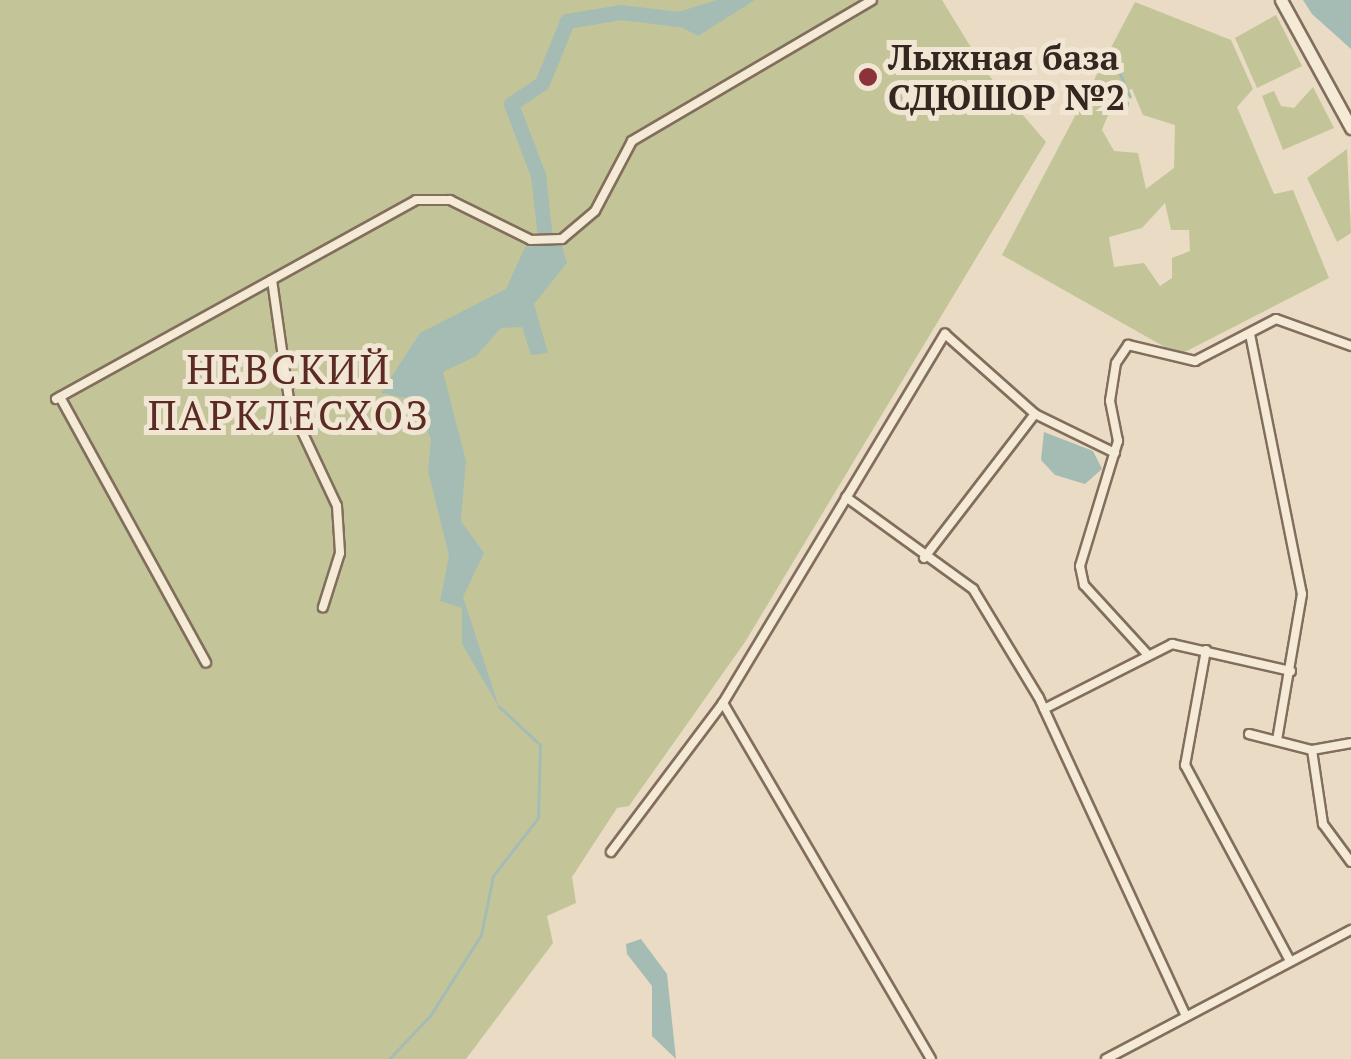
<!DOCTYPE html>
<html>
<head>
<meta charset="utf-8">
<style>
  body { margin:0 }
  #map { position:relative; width:1351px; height:1059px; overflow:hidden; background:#e9dbc4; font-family:"PT Serif",serif }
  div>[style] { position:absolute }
  .green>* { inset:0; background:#c3c599 }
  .water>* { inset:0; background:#a5bcb4 }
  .stream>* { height:2.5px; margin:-1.25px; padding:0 1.25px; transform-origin:1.25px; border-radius:1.25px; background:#a5bcb4 }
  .river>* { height:15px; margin:-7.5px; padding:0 7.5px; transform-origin:7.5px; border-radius:7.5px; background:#a5bcb4 }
  .roads { filter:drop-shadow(2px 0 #816e5c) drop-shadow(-2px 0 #816e5c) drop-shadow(0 2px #816e5c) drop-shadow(0 -2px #816e5c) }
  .minor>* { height:8px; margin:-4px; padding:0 4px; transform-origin:4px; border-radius:4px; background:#f5ead6 }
  .secondary>* { height:11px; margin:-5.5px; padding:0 5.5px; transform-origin:5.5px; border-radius:5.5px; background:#f5ead6 }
  .dots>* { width:28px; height:28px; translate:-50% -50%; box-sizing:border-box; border:5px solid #f1e6d3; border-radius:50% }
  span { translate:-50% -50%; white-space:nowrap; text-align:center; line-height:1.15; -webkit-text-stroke:10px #f1e6d3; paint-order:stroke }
  .poi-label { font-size:35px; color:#33271f; font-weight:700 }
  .left { translate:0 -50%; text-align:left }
  .quarter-label { font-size:40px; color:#5b2b23; letter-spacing:2.5px }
</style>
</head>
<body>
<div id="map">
  <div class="green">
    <div style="clip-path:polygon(0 0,942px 0,986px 72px,1046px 142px,745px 642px,629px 806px,617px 808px,572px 877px,576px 903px,547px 916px,553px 943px,466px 1059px,0 1059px)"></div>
    <div style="clip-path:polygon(evenodd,1135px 2px,1231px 40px,1253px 89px,1237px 107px,1274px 194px,1293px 190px,1329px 278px,1179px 355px,1002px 255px,1135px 2px,1132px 89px,1143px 115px,1175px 125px,1174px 168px,1146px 189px,1138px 153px,1114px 151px,1102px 130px,1116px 95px,1132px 89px,1135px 2px,1165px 203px,1171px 230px,1189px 230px,1190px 251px,1172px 258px,1172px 278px,1160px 286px,1144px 263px,1114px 267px,1109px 237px,1142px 228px,1165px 203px)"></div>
    <div style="clip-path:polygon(1276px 15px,1302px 66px,1257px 88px,1235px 38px)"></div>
    <div style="clip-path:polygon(1313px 87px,1334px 128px,1283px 150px,1262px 96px,1274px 91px,1281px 106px,1294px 108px)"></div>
    <div style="clip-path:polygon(1347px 149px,1351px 233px,1337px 242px,1307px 178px)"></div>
  </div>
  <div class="water">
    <div style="clip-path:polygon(717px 0,755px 0,698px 36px,662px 17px)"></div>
    <div style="clip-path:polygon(1303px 0,1351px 0,1351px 49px,1312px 14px)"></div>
    <div style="clip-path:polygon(561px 243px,567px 263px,534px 304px,548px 353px,531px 355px,522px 327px,501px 328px,476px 356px,443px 372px,466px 461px,461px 521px,484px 553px,463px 597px,499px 707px,462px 644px,462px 608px,440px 601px,449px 556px,428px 471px,431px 439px,411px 399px,381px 393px,420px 333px,506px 289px,525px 247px)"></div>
    <div style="clip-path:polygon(1044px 432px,1093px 451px,1102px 469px,1085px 484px,1055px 475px,1041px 460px)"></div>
    <div style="clip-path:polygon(641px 939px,667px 974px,676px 1059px,652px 1036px,652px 986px,627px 954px,626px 944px)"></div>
  </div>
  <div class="stream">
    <div style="left:1113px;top:57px;width:43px;rotate:66.4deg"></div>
    <div style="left:1125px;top:111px;width:8px;rotate:-76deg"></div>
    <div style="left:389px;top:1059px;width:59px;rotate:-46.4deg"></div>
    <div style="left:430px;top:1016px;width:96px;rotate:-57.8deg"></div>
    <div style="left:481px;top:935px;width:60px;rotate:-78.5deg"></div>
    <div style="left:493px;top:876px;width:73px;rotate:-52.2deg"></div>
    <div style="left:538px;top:818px;width:73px;rotate:-88.4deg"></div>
    <div style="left:540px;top:745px;width:56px;rotate:-137.2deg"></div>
  </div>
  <div class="river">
    <div style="left:545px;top:238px;width:63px;rotate:-96.3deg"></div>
    <div style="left:538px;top:175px;width:76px;rotate:-110.8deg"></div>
    <div style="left:511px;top:104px;width:37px;rotate:-34deg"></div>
    <div style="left:542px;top:83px;width:67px;rotate:-68deg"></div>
    <div style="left:567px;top:21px;width:55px;rotate:-9.5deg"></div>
    <div style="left:621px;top:12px;width:58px;rotate:6.9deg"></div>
  </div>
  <div class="roads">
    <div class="minor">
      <div style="left:272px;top:280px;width:127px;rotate:81.9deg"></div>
      <div style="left:290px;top:406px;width:110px;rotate:64.8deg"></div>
      <div style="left:337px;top:506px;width:47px;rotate:86.3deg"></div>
      <div style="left:340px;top:553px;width:57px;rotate:107.5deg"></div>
      <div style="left:1250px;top:334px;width:265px;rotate:78.7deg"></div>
      <div style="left:1302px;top:594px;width:149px;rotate:99.7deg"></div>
      <div style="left:60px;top:397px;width:303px;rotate:61.2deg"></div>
      <div style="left:56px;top:399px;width:411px;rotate:-28.9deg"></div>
      <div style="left:416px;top:200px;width:34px"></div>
      <div style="left:450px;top:200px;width:90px;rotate:26.3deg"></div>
      <div style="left:531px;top:240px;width:31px;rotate:-2deg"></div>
      <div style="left:562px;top:239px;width:43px;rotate:-40.3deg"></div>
      <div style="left:595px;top:211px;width:79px;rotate:-62.1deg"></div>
      <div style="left:632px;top:141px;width:278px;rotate:-30.4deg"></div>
      <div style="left:846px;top:497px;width:157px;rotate:35.9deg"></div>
      <div style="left:973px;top:589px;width:127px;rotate:58.8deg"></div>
      <div style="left:1039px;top:698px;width:350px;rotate:65.2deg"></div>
      <div style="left:924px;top:558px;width:182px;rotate:-52.4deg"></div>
      <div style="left:1206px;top:650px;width:117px;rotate:100.3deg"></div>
      <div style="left:1185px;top:765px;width:222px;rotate:61.8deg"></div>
      <div style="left:1148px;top:655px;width:95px;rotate:-132.4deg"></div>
      <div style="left:1084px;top:585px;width:19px;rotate:-102deg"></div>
      <div style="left:1080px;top:566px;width:131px;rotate:-73.1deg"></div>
      <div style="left:1118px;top:441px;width:41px;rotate:-101.3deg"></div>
      <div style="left:1110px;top:401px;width:38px;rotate:-81deg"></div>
      <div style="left:1116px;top:363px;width:22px;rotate:-56deg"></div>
      <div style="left:1128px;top:345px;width:69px;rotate:13.4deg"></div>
      <div style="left:1195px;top:361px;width:91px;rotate:-27.4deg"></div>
      <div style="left:1276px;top:319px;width:80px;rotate:19.8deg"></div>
      <div style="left:723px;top:703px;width:412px;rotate:59.7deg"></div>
      <div style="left:1044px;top:709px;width:144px;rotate:-26.9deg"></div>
      <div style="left:1172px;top:644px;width:122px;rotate:12.8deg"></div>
      <div style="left:1249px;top:734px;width:65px;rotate:14.3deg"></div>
      <div style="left:1312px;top:750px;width:40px;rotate:-10deg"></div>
      <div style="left:1312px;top:750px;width:75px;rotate:81.5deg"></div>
      <div style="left:1323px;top:824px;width:47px;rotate:53.6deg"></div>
      <div style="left:611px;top:852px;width:186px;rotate:-53.1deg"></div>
      <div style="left:723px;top:703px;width:431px;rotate:-59deg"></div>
      <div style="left:945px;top:334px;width:120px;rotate:41.6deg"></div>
      <div style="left:1035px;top:414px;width:89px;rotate:26deg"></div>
      <div style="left:1106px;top:1059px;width:277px;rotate:-27.8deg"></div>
    </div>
    <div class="secondary">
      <div style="left:1281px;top:0;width:146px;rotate:61.3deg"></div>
    </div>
  </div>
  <div class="dots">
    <div style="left:868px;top:77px;background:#8a3339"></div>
  </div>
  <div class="poi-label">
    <span class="left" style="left:888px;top:77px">Лыжная база<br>СДЮШОР №2</span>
  </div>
  <div class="quarter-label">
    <span style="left:289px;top:392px">НЕВСКИЙ<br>ПАРКЛЕСХОЗ</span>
  </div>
</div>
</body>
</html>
